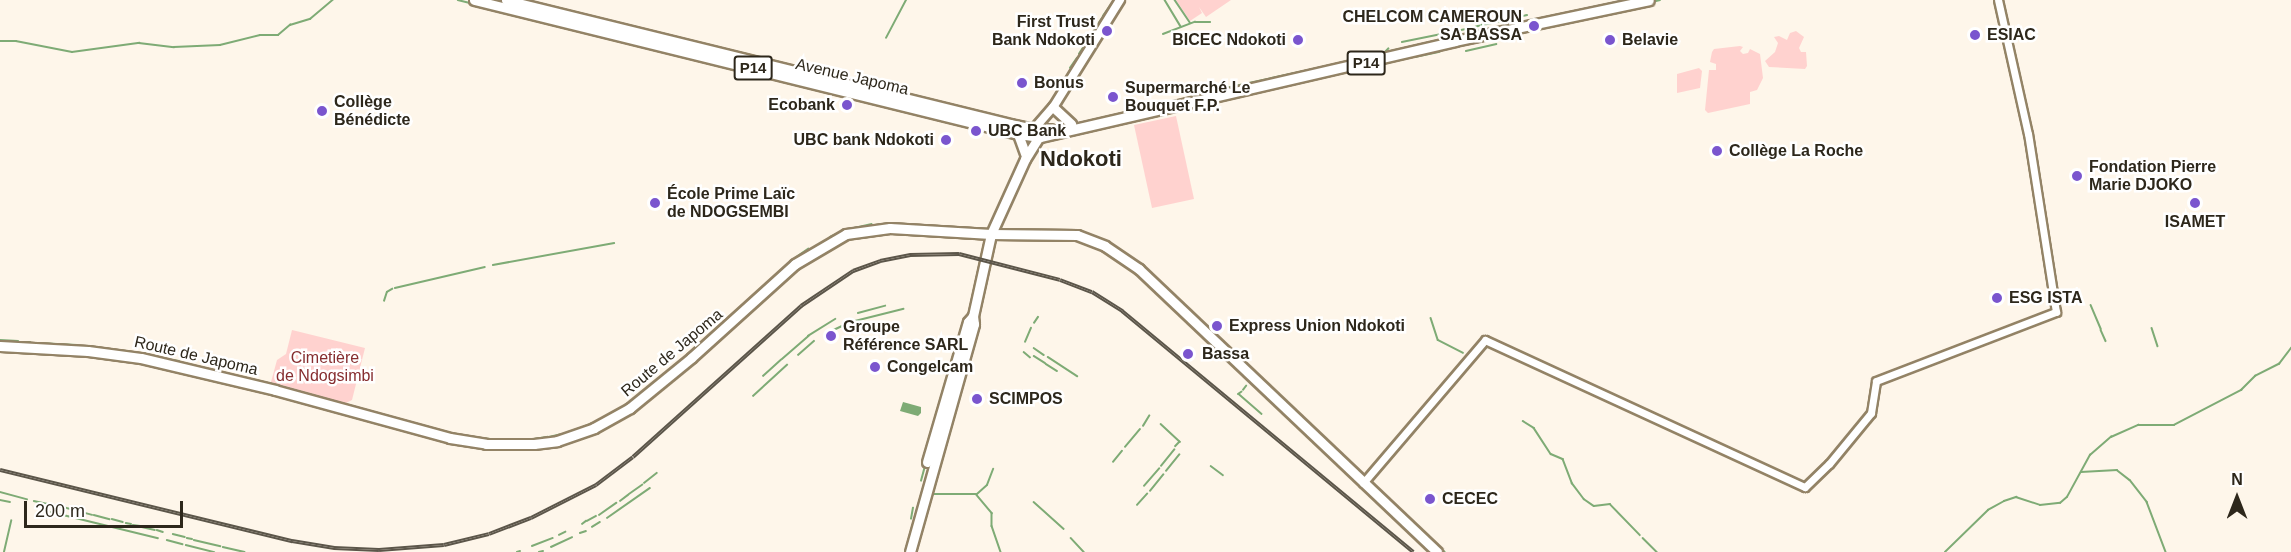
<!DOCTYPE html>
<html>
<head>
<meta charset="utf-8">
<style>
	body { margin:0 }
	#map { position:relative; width:2291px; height:552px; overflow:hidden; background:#fef6ea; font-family:Arial,sans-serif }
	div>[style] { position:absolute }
	.green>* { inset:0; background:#ffd2cf }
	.water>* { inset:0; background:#7eab75 }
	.stream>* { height:1.5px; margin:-0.75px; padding:0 0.75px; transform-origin:0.75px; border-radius:0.75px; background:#7eab75 }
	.roads { filter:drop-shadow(2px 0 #938366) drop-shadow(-2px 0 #938366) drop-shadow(0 2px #938366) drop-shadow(0 -2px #938366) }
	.tertiary>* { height:7px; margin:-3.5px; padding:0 3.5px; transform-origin:3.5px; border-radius:3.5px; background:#fff }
	.secondary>* { height:8px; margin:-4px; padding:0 4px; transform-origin:4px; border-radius:4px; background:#fff }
	.primary>* { height:9px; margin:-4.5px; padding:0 4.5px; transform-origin:4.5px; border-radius:4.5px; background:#fff }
	.rail>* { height:4px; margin-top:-2px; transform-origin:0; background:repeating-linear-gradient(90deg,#fff 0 4.5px,#5c564a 0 9px); box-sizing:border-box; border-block:2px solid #5c564a }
	.dots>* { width:16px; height:16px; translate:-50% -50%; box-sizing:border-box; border:3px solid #fff; border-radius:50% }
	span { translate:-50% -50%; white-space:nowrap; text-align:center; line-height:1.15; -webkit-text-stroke:5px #fff; paint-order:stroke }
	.shield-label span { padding:2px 4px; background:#fff; border:2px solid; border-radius:4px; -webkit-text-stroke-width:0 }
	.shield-label { font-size:15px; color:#2d271b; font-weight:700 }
	.poi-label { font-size:16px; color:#2d271b; font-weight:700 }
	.right { translate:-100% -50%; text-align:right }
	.left { translate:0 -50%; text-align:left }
	.street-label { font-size:16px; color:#2d271b }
	.park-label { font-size:16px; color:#862d2f }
	.district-label { font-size:22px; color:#2d271b; font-weight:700 }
	.north { position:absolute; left:2207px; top:468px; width:60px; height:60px; -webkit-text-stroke:4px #fff; paint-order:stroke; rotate:0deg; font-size:16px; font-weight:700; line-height:24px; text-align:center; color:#2d271b }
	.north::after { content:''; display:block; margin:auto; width:21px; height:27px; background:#2d271b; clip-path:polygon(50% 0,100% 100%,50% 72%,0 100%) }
	.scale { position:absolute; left:24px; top:501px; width:159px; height:27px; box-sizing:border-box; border:3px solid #2d271b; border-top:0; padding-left:8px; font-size:18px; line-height:21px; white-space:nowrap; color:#2d271b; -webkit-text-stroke:4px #fff; paint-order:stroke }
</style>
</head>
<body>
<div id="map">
	<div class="green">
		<div style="clip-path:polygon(1176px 0,1231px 0,1206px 17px,1199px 7px,1202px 13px,1190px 21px)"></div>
		<div style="clip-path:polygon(1796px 31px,1804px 37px,1799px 48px,1801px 52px,1806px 52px,1807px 66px,1805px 69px,1769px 67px,1765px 61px,1775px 52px,1778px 43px,1774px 37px,1779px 36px,1787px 40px,1790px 33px)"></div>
		<div style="clip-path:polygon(1740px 46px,1743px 47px,1740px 51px,1743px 54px,1748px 53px,1750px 49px,1760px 54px,1763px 78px,1757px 90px,1750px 92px,1750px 104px,1708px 113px,1705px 110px,1709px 70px,1716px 70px,1716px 64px,1710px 62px,1712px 52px,1714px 49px)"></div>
		<div style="clip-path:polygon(1699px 68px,1702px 71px,1700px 88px,1677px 93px,1677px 74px)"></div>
		<div style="clip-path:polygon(1176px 116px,1194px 199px,1152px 208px,1134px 125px)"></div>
		<div style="clip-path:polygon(292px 330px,365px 348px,352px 400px,346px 403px,338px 401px,271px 382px,277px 360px,286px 354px)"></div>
	</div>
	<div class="water">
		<div style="clip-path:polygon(903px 402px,921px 407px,921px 413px,918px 416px,900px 411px)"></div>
	</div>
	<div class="stream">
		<div style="left:458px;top:0;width:12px;rotate:14deg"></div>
		<div style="left:1165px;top:0;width:31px;rotate:59deg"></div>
		<div style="left:1175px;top:0;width:27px;rotate:56deg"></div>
		<div style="left:1652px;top:2px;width:8px;rotate:-14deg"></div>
		<div style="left:1121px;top:7px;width:8px;rotate:-60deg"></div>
		<div style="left:1103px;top:16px;width:19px;rotate:-55deg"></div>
		<div style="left:1483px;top:25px;width:45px;rotate:-12.8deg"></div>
		<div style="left:1469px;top:29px;width:13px;rotate:-18deg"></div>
		<div style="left:1526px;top:32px;width:64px;rotate:-12.7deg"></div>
		<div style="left:1163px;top:34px;width:34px;rotate:-21deg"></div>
		<div style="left:1195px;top:22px;width:15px"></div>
		<div style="left:886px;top:38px;width:43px;rotate:-62.2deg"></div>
		<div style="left:0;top:41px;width:16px"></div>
		<div style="left:16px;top:41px;width:57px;rotate:11.1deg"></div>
		<div style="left:72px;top:52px;width:68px;rotate:-7.7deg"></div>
		<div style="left:139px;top:43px;width:35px;rotate:7deg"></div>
		<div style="left:174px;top:47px;width:46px;rotate:-2.5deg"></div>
		<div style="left:220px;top:45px;width:41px;rotate:-14deg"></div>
		<div style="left:260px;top:35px;width:18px"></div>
		<div style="left:278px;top:35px;width:16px;rotate:-40deg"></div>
		<div style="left:290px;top:25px;width:21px;rotate:-17deg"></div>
		<div style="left:310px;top:19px;width:30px;rotate:-40deg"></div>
		<div style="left:1402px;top:42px;width:65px;rotate:-11.5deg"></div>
		<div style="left:1466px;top:51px;width:31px;rotate:-13deg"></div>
		<div style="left:1384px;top:53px;width:6px;rotate:-45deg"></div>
		<div style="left:1079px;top:54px;width:43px;rotate:-57.4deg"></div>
		<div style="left:1415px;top:57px;width:25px;rotate:-12deg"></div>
		<div style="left:1070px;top:68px;width:12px;rotate:-55deg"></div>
		<div style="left:1207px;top:92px;width:137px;rotate:-12.2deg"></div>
		<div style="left:850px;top:229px;width:22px;rotate:-13deg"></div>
		<div style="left:830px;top:237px;width:14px;rotate:-25deg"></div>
		<div style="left:795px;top:258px;width:16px;rotate:-35deg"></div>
		<div style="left:493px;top:265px;width:123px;rotate:-10.3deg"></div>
		<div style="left:395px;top:288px;width:92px;rotate:-13.1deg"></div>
		<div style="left:1167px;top:289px;width:83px;rotate:43.5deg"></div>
		<div style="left:384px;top:301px;width:9px;rotate:-72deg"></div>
		<div style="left:387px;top:292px;width:6px;rotate:-31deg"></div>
		<div style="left:2091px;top:305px;width:26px;rotate:67deg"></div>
		<div style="left:858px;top:313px;width:28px;rotate:-15deg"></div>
		<div style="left:1431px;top:318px;width:23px;rotate:72deg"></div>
		<div style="left:1438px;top:340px;width:28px;rotate:27deg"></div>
		<div style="left:724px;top:322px;width:89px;rotate:-41.8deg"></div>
		<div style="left:1034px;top:323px;width:7px;rotate:-56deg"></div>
		<div style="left:2152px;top:328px;width:19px;rotate:72deg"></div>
		<div style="left:2101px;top:330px;width:12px;rotate:66deg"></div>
		<div style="left:825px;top:334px;width:29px;rotate:-25deg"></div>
		<div style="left:851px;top:322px;width:54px;rotate:-14deg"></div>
		<div style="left:0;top:340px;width:18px;rotate:3deg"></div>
		<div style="left:23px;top:342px;width:7px"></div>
		<div style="left:1025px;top:342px;width:15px;rotate:-67deg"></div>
		<div style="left:38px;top:343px;width:39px;rotate:3deg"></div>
		<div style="left:697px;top:346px;width:11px;rotate:-41deg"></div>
		<div style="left:100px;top:348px;width:29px;rotate:8deg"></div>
		<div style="left:1034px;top:348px;width:12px;rotate:35deg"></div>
		<div style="left:1024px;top:352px;width:8px;rotate:40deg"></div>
		<div style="left:798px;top:355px;width:21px;rotate:-41deg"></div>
		<div style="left:1034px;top:356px;width:13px;rotate:32deg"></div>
		<div style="left:1048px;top:357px;width:35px;rotate:33deg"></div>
		<div style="left:160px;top:358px;width:19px;rotate:9deg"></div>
		<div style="left:782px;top:359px;width:35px;rotate:-41deg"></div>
		<div style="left:808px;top:336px;width:32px;rotate:-32deg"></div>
		<div style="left:1046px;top:364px;width:13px;rotate:32deg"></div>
		<div style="left:1249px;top:366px;width:17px;rotate:45deg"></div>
		<div style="left:763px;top:376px;width:24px;rotate:-42deg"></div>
		<div style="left:202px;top:377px;width:23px;rotate:15deg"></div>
		<div style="left:244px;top:387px;width:85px;rotate:15deg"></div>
		<div style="left:1243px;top:390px;width:5px;rotate:-53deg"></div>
		<div style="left:1242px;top:392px;width:4px;rotate:146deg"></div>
		<div style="left:1239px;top:394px;width:30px;rotate:41deg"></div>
		<div style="left:1276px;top:392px;width:10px;rotate:45deg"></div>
		<div style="left:753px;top:396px;width:46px;rotate:-42.4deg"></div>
		<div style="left:1290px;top:405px;width:6px;rotate:45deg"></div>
		<div style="left:1523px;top:421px;width:13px;rotate:32deg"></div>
		<div style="left:1534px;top:428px;width:31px;rotate:57deg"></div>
		<div style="left:1551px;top:454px;width:13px;rotate:23deg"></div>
		<div style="left:1563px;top:459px;width:26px;rotate:69deg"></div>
		<div style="left:1572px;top:483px;width:20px;rotate:53deg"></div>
		<div style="left:1584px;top:499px;width:12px;rotate:35deg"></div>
		<div style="left:1594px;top:506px;width:16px;rotate:-7deg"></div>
		<div style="left:1610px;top:504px;width:43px;rotate:45.9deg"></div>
		<div style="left:1161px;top:424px;width:26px;rotate:43deg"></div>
		<div style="left:1180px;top:442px;width:6px;rotate:135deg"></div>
		<div style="left:1143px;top:426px;width:12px;rotate:-59deg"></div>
		<div style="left:583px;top:427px;width:11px;rotate:-22deg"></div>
		<div style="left:430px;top:428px;width:11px;rotate:15deg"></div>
		<div style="left:443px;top:431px;width:11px;rotate:15deg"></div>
		<div style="left:569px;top:432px;width:4px;rotate:-14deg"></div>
		<div style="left:549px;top:437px;width:13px;rotate:-13deg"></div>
		<div style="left:480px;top:438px;width:10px;rotate:6deg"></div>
		<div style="left:528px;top:440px;width:20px;rotate:-9deg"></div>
		<div style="left:1125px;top:447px;width:23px;rotate:-50deg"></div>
		<div style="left:1113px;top:462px;width:14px;rotate:-51deg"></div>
		<div style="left:1161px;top:466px;width:21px;rotate:-51deg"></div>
		<div style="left:1211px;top:466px;width:15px;rotate:37deg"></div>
		<div style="left:1166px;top:471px;width:21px;rotate:-51deg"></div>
		<div style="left:2081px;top:472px;width:36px;rotate:-3deg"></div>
		<div style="left:2117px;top:470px;width:16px;rotate:38deg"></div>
		<div style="left:2130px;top:480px;width:28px;rotate:52deg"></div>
		<div style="left:2147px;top:502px;width:53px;rotate:69.2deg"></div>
		<div style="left:1350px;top:475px;width:15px;rotate:42deg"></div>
		<div style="left:921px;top:481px;width:16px;rotate:-75deg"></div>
		<div style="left:644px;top:483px;width:16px;rotate:-38deg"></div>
		<div style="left:1144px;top:486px;width:23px;rotate:-49deg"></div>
		<div style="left:1150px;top:491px;width:21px;rotate:-51deg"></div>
		<div style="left:0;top:492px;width:28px;rotate:15deg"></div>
		<div style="left:629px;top:494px;width:16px;rotate:-35deg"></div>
		<div style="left:931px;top:494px;width:45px"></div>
		<div style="left:976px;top:494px;width:25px;rotate:50deg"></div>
		<div style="left:992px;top:513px;width:13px;rotate:90deg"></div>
		<div style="left:992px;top:526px;width:28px;rotate:71deg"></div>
		<div style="left:977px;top:494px;width:13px;rotate:-42deg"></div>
		<div style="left:987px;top:485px;width:17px;rotate:-69deg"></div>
		<div style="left:0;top:500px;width:10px;rotate:11deg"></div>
		<div style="left:34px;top:501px;width:29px;rotate:12deg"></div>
		<div style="left:620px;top:501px;width:10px;rotate:-37deg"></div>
		<div style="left:1034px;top:502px;width:40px;rotate:42deg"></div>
		<div style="left:1137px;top:505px;width:15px;rotate:-48deg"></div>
		<div style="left:63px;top:507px;width:30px;rotate:15deg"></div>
		<div style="left:51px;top:512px;width:110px;rotate:13.7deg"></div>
		<div style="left:94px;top:515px;width:16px;rotate:15deg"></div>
		<div style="left:599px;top:515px;width:21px;rotate:-35deg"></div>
		<div style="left:1406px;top:515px;width:29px;rotate:44deg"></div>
		<div style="left:607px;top:518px;width:52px;rotate:-34.9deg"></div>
		<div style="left:112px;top:519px;width:11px;rotate:15deg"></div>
		<div style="left:911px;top:519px;width:11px;rotate:-80deg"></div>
		<div style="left:587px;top:521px;width:10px;rotate:-29deg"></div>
		<div style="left:126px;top:523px;width:5px;rotate:11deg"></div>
		<div style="left:582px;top:524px;width:5px;rotate:-37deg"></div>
		<div style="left:133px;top:525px;width:7px;rotate:8deg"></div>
		<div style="left:142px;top:527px;width:13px;rotate:13deg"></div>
		<div style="left:592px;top:527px;width:9px;rotate:-32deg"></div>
		<div style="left:157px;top:530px;width:6px;rotate:18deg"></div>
		<div style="left:580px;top:533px;width:6px;rotate:-18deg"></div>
		<div style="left:173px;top:534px;width:12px;rotate:14deg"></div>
		<div style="left:559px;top:535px;width:7px;rotate:-27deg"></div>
		<div style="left:187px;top:538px;width:5px;rotate:11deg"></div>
		<div style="left:1071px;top:538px;width:19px;rotate:47deg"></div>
		<div style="left:1643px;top:538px;width:20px;rotate:45deg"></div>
		<div style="left:1431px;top:539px;width:19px;rotate:43deg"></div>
		<div style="left:167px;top:540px;width:16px;rotate:15deg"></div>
		<div style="left:194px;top:540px;width:27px;rotate:13deg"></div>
		<div style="left:186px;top:545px;width:29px;rotate:14deg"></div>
		<div style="left:532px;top:546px;width:22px;rotate:-21deg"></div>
		<div style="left:223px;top:547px;width:22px;rotate:13deg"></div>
		<div style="left:551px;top:547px;width:23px;rotate:-25deg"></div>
		<div style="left:4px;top:552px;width:32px;rotate:-77deg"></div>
		<div style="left:517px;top:552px;width:3px;rotate:-18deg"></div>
		<div style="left:539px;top:552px;width:4px;rotate:-14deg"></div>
		<div style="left:1945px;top:552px;width:60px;rotate:-44.3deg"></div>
		<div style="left:1988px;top:510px;width:18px;rotate:-29deg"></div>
		<div style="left:2004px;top:501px;width:13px;rotate:-18deg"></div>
		<div style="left:2016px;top:497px;width:25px;rotate:18deg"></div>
		<div style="left:2040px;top:505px;width:20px;rotate:-6deg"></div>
		<div style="left:2060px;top:503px;width:9px;rotate:-41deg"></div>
		<div style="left:2067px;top:497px;width:48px;rotate:-61.3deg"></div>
		<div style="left:2090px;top:455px;width:28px;rotate:-41deg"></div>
		<div style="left:2111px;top:437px;width:30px;rotate:-24deg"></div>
		<div style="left:2138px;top:425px;width:36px"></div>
		<div style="left:2174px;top:425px;width:76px;rotate:-27.6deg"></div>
		<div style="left:2241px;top:390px;width:20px;rotate:-45deg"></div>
		<div style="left:2255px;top:376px;width:27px;rotate:-27deg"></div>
		<div style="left:2279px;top:364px;width:20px;rotate:-53deg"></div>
	</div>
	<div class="roads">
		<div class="tertiary">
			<div style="left:1363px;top:483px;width:188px;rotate:-49.5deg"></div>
			<div style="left:1485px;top:340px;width:352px;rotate:24.7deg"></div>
			<div style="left:1805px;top:487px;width:33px;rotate:-44deg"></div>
			<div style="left:1829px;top:464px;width:66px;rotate:-50.5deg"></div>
			<div style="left:1871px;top:413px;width:32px;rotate:-81deg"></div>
			<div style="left:1876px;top:381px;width:193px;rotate:-21deg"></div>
			<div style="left:2056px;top:312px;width:180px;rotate:-98.9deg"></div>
			<div style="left:2028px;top:134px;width:137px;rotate:-102.6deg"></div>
		</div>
		<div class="secondary">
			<div style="left:1034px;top:129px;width:30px;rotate:-49deg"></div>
			<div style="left:1054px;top:106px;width:125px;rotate:-58.1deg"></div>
		</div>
		<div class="primary">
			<div style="left:474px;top:0;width:560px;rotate:13.84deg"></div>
			<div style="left:1018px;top:134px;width:22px;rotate:8deg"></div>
			<div style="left:1040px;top:137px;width:426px;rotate:-13deg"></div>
			<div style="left:1455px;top:41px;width:198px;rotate:-11.9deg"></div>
			<div style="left:506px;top:0;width:519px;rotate:13.82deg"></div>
			<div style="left:1010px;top:124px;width:25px;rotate:12deg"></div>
			<div style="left:1034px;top:129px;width:16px"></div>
			<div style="left:1053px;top:107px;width:25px;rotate:43deg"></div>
			<div style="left:1018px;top:134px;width:23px;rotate:70deg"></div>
			<div style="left:0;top:346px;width:88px;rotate:3.3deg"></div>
			<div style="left:88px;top:351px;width:53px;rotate:7.5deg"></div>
			<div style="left:141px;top:358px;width:138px;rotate:13.4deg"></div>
			<div style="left:275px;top:390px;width:181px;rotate:15.3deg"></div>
			<div style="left:450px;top:438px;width:36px;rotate:9deg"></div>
			<div style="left:486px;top:444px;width:48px"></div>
			<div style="left:534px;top:444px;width:23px;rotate:-7deg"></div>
			<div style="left:557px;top:441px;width:39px;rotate:-19deg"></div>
			<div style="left:594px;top:428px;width:41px;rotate:-29.1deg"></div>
			<div style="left:630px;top:408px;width:79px;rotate:-39.3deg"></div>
			<div style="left:691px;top:358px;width:140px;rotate:-42.1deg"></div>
			<div style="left:795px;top:264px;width:59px;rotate:-30.5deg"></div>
			<div style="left:846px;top:234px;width:44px;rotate:-7.8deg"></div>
			<div style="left:890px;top:228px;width:101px;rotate:3.4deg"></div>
			<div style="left:991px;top:234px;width:86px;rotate:0.7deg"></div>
			<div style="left:1077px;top:235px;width:30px;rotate:21deg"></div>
			<div style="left:1105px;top:246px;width:41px;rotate:34.1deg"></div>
			<div style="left:1139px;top:269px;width:411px;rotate:43.5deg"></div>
			<div style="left:927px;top:462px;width:146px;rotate:-73.7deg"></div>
			<div style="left:968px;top:322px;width:8px;rotate:-50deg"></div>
			<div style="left:910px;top:552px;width:237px;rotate:-74.3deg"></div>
			<div style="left:974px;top:324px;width:8px;rotate:-97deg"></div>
			<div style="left:973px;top:316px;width:84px;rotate:-77.6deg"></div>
			<div style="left:991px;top:234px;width:82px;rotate:-65.6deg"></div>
			<div style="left:1025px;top:159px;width:31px;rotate:-58deg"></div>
		</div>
	</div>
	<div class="rail">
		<div style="left:0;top:470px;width:301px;rotate:13.7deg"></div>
		<div style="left:292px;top:541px;width:43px;rotate:9.5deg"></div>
		<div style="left:334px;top:548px;width:45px;rotate:2.5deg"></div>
		<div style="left:379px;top:550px;width:65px;rotate:-4.4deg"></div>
		<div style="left:444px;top:545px;width:46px;rotate:-13.7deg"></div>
		<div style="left:489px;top:534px;width:45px;rotate:-20.9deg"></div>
		<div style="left:531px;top:518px;width:73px;rotate:-26.9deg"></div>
		<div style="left:596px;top:485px;width:46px;rotate:-37.1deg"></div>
		<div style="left:633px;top:457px;width:226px;rotate:-41.9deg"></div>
		<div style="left:801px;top:306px;width:63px;rotate:-33.9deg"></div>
		<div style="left:853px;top:271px;width:29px;rotate:-20deg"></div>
		<div style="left:880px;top:261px;width:31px;rotate:-11deg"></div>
		<div style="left:910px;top:255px;width:49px;rotate:-1.2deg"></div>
		<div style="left:959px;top:254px;width:104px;rotate:14.4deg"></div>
		<div style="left:1060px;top:280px;width:34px;rotate:21deg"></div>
		<div style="left:1092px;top:292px;width:36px;rotate:32deg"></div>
		<div style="left:1122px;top:311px;width:378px;rotate:39.6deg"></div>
	</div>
	<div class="dots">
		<div style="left:1534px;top:26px;background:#7a55ce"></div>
		<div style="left:1107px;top:31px;background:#7a55ce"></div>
		<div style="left:1975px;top:35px;background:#7a55ce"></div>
		<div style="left:1298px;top:40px;background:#7a55ce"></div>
		<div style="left:1610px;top:40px;background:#7a55ce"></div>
		<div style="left:1022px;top:83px;background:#7a55ce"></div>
		<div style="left:1113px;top:97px;background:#7a55ce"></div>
		<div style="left:847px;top:105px;background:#7a55ce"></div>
		<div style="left:322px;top:111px;background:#7a55ce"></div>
		<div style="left:976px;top:131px;background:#7a55ce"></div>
		<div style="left:946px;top:140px;background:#7a55ce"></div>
		<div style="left:1717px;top:151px;background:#7a55ce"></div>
		<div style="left:2077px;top:176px;background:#7a55ce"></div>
		<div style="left:655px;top:203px;background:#7a55ce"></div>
		<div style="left:2195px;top:203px;background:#7a55ce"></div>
		<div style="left:1997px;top:298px;background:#7a55ce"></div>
		<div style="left:1217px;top:326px;background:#7a55ce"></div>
		<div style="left:831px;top:336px;background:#7a55ce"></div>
		<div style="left:1188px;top:354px;background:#7a55ce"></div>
		<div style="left:875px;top:367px;background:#7a55ce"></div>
		<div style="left:977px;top:399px;background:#7a55ce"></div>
		<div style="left:1430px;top:499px;background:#7a55ce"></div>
	</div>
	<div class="shield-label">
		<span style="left:1366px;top:63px">P14</span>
		<span style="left:753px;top:68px">P14</span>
	</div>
	<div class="poi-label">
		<span class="right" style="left:1522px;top:26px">CHELCOM CAMEROUN<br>SA BASSA</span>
		<span class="right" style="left:1095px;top:31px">First Trust<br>Bank Ndokoti</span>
		<span class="left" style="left:1987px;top:35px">ESIAC</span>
		<span class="right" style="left:1286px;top:40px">BICEC Ndokoti</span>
		<span class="left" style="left:1622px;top:40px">Belavie</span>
		<span class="left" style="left:1034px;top:83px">Bonus</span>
		<span class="left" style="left:1125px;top:97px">Supermarché Le<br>Bouquet F.P.</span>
		<span class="left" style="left:334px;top:111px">Collège<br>Bénédicte</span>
		<span class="right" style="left:835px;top:105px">Ecobank</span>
		<span class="left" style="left:988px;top:131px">UBC Bank</span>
		<span class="right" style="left:934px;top:140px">UBC bank Ndokoti</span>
		<span class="left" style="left:1729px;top:151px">Collège La Roche</span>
		<span class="left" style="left:2089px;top:176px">Fondation Pierre<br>Marie DJOKO</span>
		<span class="left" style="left:667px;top:203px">École Prime Laïc<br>de NDOGSEMBI</span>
		<span style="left:2195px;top:222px">ISAMET</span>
		<span class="left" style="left:2009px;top:298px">ESG ISTA</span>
		<span class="left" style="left:1229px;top:326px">Express Union Ndokoti</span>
		<span class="left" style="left:843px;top:336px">Groupe<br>Référence SARL</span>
		<span class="left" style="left:1202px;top:354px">Bassa</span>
		<span class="left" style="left:887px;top:367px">Congelcam</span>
		<span class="left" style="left:989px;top:399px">SCIMPOS</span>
		<span class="left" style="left:1442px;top:499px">CECEC</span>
	</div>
	<div class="street-label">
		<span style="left:852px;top:77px;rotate:13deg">Avenue Japoma</span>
		<span style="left:672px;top:353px;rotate:-40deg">Route de Japoma</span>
		<span style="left:196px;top:356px;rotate:13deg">Route de Japoma</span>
	</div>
	<div class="park-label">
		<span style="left:325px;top:367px">Cimetière<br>de Ndogsimbi</span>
	</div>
	<div class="district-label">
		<span style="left:1081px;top:159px">Ndokoti</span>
	</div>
	<div class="north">N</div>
	<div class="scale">200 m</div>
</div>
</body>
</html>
